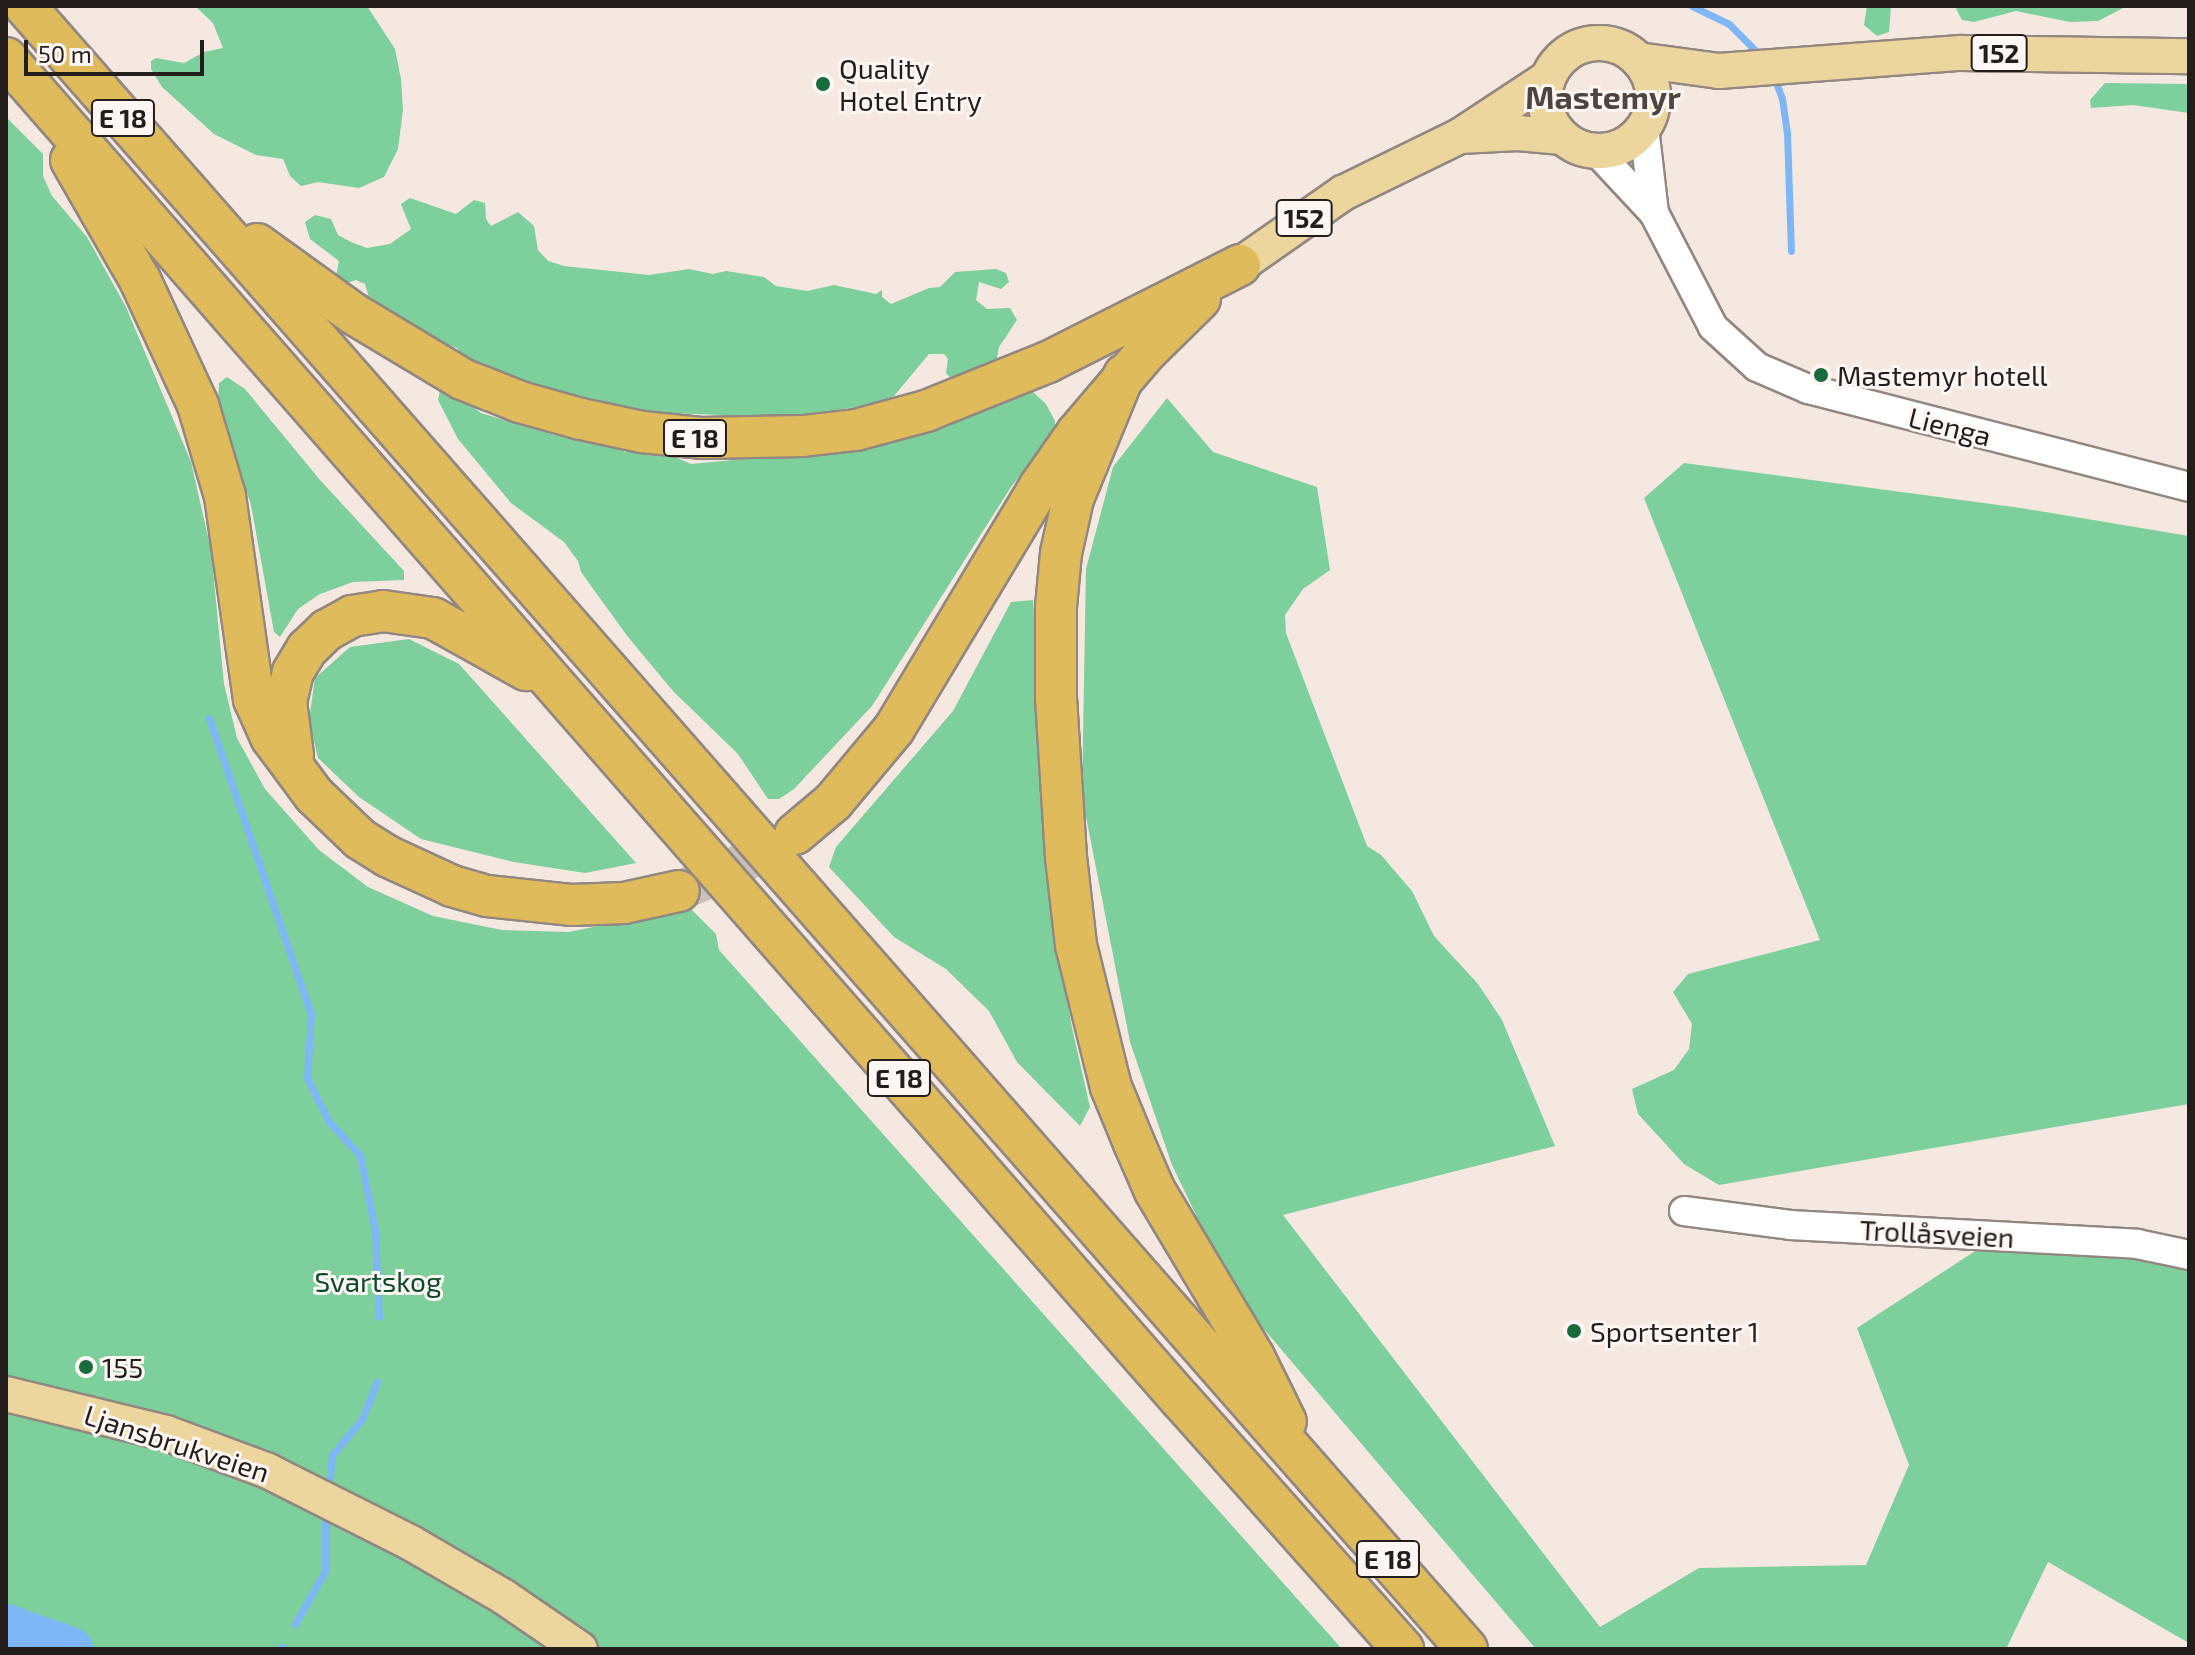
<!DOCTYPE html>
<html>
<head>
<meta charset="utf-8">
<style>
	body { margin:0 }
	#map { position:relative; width:2195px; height:1655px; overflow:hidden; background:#f4e8e1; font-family:"Exo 2",sans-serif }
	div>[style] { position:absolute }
	.forest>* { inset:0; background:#7dcf9b }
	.stream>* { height:7px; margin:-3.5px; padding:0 3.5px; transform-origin:3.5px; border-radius:3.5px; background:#7eb6f6 }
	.river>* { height:44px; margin:-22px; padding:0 22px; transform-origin:22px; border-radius:22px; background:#7eb6f6 }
	.highway-tunnel>* { height:40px; margin-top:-20px; transform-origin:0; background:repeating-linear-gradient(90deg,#cac0ba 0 40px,transparent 0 60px) }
	.roads { filter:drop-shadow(2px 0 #928781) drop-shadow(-2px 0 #928781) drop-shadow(0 2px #928781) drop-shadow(0 -2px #928781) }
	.minor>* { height:28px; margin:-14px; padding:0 14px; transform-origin:14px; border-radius:14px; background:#fff }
	.major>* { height:34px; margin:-17px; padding:0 17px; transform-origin:17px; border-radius:17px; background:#ecd69d }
	.major>.ring { margin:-17px; padding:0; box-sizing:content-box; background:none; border:34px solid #ecd69d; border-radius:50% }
	.highway>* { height:40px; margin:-20px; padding:0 20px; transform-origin:20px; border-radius:20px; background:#e0bb5c }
	.dots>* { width:22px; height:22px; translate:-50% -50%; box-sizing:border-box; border:4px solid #fef6f2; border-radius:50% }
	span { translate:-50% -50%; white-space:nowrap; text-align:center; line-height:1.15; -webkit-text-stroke:6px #fef6f2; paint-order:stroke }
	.shield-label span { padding:2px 6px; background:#fef6f2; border:2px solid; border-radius:6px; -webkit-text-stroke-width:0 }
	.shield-label { font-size:26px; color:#231e1c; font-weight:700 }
	.poi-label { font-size:28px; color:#231e1c }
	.left { translate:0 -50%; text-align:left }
	.street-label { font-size:28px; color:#231e1c }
	.park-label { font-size:28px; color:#0a4b2a }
	.quarter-label { font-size:32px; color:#4f4540; font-weight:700 }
	.frame { position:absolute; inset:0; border:8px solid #231e1c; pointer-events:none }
	.scale { position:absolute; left:24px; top:40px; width:180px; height:36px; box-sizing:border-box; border:4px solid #231e1c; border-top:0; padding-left:10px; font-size:24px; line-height:28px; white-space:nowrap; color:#231e1c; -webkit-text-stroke:6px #fef6f2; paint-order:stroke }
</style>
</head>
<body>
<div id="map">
	<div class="forest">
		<div style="clip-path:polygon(195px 6px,367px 6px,395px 49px,401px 79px,403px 110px,398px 149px,384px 177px,359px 188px,318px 182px,301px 186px,290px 176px,283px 159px,256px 155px,214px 134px,162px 87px,151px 69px,151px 61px,156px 58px,184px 63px,204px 52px,223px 48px,213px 23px)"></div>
		<div style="clip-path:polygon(1867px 6px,1891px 6px,1889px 32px,1877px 36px,1864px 25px)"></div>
		<div style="clip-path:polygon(1959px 6px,2127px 6px,2098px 21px,2070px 22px,2016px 11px,1974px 22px,1962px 20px,1956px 9px)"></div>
		<div style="clip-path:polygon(2105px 83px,2189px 84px,2189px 113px,2133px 105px,2091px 108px,2090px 100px)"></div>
		<div style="clip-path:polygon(6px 117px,43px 154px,43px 176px,52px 196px,87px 237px,126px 307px,191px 462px,211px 550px,224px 684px,237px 738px,265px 789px,319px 850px,368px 887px,433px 916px,502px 930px,569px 932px,689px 907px,716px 934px,719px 950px,1342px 1649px,6px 1649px)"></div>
		<div style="clip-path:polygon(410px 198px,456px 214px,474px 200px,485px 203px,486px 219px,491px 226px,518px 212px,534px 226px,538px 250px,548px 261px,564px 266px,649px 275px,689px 269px,713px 274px,726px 271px,764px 277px,776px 286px,807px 291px,834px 285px,876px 294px,882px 290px,882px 297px,891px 304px,929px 288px,940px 287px,955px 272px,996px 269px,1006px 273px,1009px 282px,1001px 289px,979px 282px,976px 300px,987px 309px,1010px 308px,1017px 320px,999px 347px,995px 369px,954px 382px,946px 373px,948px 359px,944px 354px,929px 354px,894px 396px,875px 404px,806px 415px,748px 416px,668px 413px,589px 403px,466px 362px,457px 348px,425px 336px,371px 304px,365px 284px,356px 280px,340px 285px,336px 276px,339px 261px,310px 239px,305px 222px,315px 215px,331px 219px,338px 235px,351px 242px,367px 248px,390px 244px,411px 229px,401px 204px)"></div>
		<div style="clip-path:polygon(227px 377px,245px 389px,320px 480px,404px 571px,404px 580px,353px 582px,320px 594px,298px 609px,280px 637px,274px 632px,251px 505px,218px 404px,219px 383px)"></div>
		<div style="clip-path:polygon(448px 389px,481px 413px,527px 427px,565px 438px,606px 442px,625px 452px,659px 450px,691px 464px,828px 451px,914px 434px,1032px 391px,1046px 404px,1055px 421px,1055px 431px,1011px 487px,872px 706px,794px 789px,779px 799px,768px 799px,738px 754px,673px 691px,628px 637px,581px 572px,578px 561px,564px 542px,511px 503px,458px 439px,438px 400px,440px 391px)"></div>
		<div style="clip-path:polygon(1167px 398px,1213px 452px,1317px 487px,1330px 570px,1303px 589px,1285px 615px,1286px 633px,1367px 846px,1381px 855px,1412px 891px,1434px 936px,1478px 984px,1502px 1020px,1555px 1146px,1283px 1215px,1600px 1627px,1699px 1568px,1866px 1565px,1909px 1465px,1857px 1328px,1983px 1246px,2189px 1251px,2189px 1643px,2048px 1562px,2006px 1649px,1536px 1649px,1234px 1294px,1172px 1165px,1130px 1042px,1082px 796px,1086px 569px,1113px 467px)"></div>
		<div style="clip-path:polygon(1684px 463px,2021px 508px,2189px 536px,2189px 1104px,1719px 1185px,1684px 1164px,1638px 1114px,1632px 1089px,1674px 1070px,1689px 1049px,1692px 1024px,1673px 992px,1688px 974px,1820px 940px,1644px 498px)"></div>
		<div style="clip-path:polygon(1033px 600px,1042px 710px,1047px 875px,1072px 1028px,1090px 1107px,1080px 1126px,1017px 1062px,989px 1011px,946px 969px,894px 937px,829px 867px,836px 847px,953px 711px,1011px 602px)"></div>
		<div style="clip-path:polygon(409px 639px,459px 664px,636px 863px,585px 873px,514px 862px,421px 839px,359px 797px,318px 758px,309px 720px,315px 678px,350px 647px)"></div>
	</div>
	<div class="stream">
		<div style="left:1692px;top:6px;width:41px;rotate:25.9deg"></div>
		<div style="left:1729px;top:24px;width:48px;rotate:45deg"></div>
		<div style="left:1773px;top:75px;width:25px;rotate:69deg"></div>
		<div style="left:1782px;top:98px;width:34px;rotate:82deg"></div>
		<div style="left:1787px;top:132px;width:119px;rotate:88.1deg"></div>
		<div style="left:209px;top:718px;width:314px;rotate:71deg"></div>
		<div style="left:311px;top:1015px;width:63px;rotate:93.6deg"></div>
		<div style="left:307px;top:1078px;width:49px;rotate:63.4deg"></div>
		<div style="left:329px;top:1122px;width:45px;rotate:46.8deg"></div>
		<div style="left:360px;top:1155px;width:76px;rotate:78.7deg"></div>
		<div style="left:375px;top:1230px;width:87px;rotate:87.4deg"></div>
		<div style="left:330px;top:1477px;width:22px;rotate:-85deg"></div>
		<div style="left:332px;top:1455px;width:47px;rotate:-50.2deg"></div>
		<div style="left:362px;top:1419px;width:40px;rotate:-68deg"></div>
		<div style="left:295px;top:1624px;width:61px;rotate:-60.5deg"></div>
		<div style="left:325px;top:1571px;width:49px;rotate:-90deg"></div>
		<div style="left:280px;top:1649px;width:3px;rotate:-45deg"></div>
	</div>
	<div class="river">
		<div style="left:6px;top:1626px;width:69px;rotate:19.5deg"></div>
	</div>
	<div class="highway-tunnel">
		<div style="left:679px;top:891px;width:61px;rotate:-23.2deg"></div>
		<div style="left:735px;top:867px;width:66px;rotate:-28.9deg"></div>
	</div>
	<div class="roads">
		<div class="minor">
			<div style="left:1644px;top:127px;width:87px;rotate:83.4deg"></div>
			<div style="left:1596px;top:151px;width:85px;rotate:46.9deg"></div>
			<div style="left:1654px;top:213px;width:128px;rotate:62.6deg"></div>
			<div style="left:1713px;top:327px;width:59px;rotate:42.3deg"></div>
			<div style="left:1757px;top:367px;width:56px;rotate:23.3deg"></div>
			<div style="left:1808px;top:389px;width:393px;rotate:14.4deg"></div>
			<div style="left:1684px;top:1211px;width:107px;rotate:7.5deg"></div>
			<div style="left:1790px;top:1225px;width:348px;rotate:3.1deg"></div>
			<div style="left:2137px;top:1244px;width:53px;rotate:11.9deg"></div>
		</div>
		<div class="major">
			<div class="ring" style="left:1545px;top:43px;width:74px;height:74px"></div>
			<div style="left:1638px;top:60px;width:82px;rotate:7.7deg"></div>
			<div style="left:1719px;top:71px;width:242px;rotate:-4.3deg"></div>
			<div style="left:1960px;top:53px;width:229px;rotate:0.8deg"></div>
			<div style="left:1460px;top:136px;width:58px;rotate:-3deg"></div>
			<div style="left:1518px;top:133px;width:44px;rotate:5.2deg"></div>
			<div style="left:1240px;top:265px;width:126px;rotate:-35deg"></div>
			<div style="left:1343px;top:193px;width:130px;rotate:-26deg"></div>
			<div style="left:1460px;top:136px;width:105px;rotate:-33.4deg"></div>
			<div style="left:6px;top:1394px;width:165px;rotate:13.7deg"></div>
			<div style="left:166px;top:1433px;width:109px;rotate:20.4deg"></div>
			<div style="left:268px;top:1471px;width:160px;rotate:26.7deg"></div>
			<div style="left:411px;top:1543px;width:108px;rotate:30.1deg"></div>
			<div style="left:504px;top:1597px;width:92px;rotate:34.4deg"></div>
		</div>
		<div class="highway">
			<div style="left:25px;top:6px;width:2186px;rotate:48.73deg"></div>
			<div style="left:6px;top:58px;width:1784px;rotate:48.8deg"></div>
			<div style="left:1181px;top:1400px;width:334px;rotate:48.3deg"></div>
			<div style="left:71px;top:160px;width:138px;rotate:60.1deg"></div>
			<div style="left:140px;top:280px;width:138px;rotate:65.1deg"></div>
			<div style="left:198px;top:405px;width:95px;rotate:73.5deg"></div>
			<div style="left:225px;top:496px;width:205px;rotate:81.9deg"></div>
			<div style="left:254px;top:699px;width:42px;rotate:65.9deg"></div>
			<div style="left:271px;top:737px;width:72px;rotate:53.4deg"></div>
			<div style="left:314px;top:795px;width:64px;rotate:43.7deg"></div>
			<div style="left:360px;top:839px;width:32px;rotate:32deg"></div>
			<div style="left:387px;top:856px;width:72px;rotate:24.8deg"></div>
			<div style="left:452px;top:886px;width:36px;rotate:16deg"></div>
			<div style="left:487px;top:896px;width:84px;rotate:6.1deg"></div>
			<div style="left:571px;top:905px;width:53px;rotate:-2.2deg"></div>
			<div style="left:624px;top:903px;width:56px;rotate:-12.3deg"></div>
			<div style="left:257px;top:244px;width:120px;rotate:35.8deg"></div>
			<div style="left:354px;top:314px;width:126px;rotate:31deg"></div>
			<div style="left:462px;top:379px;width:62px;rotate:21.6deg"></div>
			<div style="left:520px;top:402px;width:63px;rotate:15.6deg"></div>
			<div style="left:581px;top:419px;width:62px;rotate:12deg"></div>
			<div style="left:642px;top:432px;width:59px;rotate:5.8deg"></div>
			<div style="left:701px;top:438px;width:102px;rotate:-1.1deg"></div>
			<div style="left:803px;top:436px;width:53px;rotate:-6.5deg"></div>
			<div style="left:856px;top:430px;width:73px;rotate:-15.2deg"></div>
			<div style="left:926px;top:411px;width:131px;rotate:-21.9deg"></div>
			<div style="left:1048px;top:362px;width:215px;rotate:-26.8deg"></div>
			<div style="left:1124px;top:375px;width:134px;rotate:112.4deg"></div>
			<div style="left:1073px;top:499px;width:55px;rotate:102.5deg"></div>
			<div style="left:1061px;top:553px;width:54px;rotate:95.3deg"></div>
			<div style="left:1056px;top:607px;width:91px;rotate:90deg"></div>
			<div style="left:1056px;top:698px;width:159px;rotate:86.4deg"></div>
			<div style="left:1066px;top:857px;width:89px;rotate:83.5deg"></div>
			<div style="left:1076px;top:945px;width:146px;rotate:76.2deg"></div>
			<div style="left:1111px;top:1087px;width:61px;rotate:67.7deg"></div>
			<div style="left:1134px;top:1143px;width:52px;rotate:66.4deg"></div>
			<div style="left:1155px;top:1191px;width:193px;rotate:59.2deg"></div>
			<div style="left:1254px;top:1357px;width:72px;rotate:63.8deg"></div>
			<div style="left:293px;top:755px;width:53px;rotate:-97.5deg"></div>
			<div style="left:286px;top:702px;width:31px;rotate:-77deg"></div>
			<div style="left:293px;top:672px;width:27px;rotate:-59deg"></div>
			<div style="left:307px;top:649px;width:28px;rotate:-44deg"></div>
			<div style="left:327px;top:630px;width:29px;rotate:-29deg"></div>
			<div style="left:352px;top:616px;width:31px;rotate:-9deg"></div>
			<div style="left:383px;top:611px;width:50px;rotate:8deg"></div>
			<div style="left:433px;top:618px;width:107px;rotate:29.2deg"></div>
			<div style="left:795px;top:834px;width:50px;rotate:-40.1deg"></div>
			<div style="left:833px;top:802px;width:95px;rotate:-50.1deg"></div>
			<div style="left:894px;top:729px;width:283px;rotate:-59deg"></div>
			<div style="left:1040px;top:486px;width:65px;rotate:-55.1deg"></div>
			<div style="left:1077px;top:433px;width:105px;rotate:-49.6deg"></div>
			<div style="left:1145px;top:353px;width:77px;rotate:-44.5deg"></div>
		</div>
	</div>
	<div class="dots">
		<div style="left:823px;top:84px;background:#176b3d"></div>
		<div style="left:1821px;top:375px;background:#176b3d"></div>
		<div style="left:1574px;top:1331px;background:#176b3d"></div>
		<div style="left:86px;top:1367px;background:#176b3d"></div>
	</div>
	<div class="shield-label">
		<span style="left:1999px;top:53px">152</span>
		<span style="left:123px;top:118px">E 18</span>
		<span style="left:1304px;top:218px">152</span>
		<span style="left:695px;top:438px">E 18</span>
		<span style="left:899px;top:1078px">E 18</span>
		<span style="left:1388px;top:1559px">E 18</span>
	</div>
	<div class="poi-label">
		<span class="left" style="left:839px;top:84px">Quality<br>Hotel Entry</span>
		<span class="left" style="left:1837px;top:375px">Mastemyr hotell</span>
		<span class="left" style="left:1590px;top:1331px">Sportsenter 1</span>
		<span class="left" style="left:102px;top:1367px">155</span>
	</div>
	<div class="street-label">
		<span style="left:1950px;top:426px;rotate:14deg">Lienga</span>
		<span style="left:1937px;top:1233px;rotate:3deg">Trollåsveien</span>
		<span style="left:177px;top:1443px;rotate:18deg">Ljansbrukveien</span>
	</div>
	<div class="park-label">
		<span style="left:378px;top:1281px">Svartskog</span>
	</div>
	<div class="quarter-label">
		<span style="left:1603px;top:96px">Mastemyr</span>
	</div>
	<div class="frame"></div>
	<div class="scale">50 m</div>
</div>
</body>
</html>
